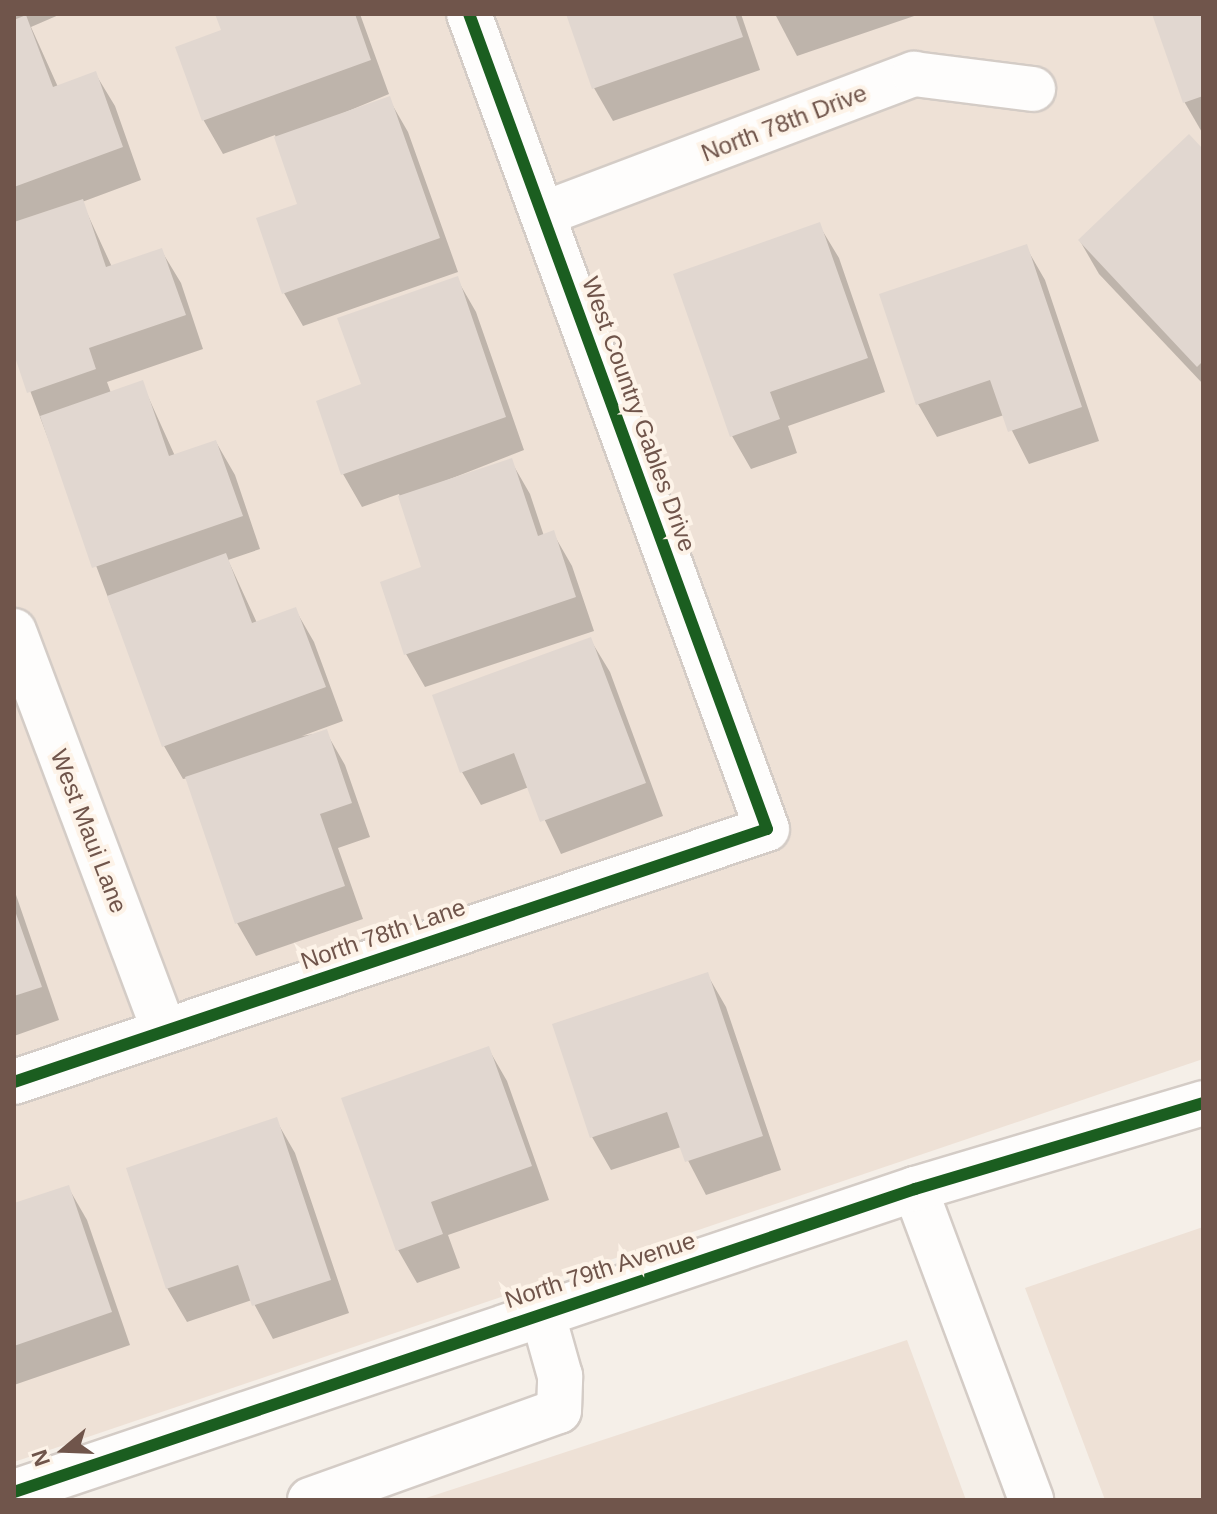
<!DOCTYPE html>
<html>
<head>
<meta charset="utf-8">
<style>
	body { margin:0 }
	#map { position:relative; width:1217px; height:1514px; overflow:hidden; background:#f5efe8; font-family:Arial,sans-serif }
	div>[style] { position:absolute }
	.residential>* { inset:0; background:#eee1d6 }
	.shadow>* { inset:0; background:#0003 }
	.building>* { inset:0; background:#e1d7d0 }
	.roads { filter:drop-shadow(2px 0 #d4ccc6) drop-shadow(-2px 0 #d4ccc6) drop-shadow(0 2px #d4ccc6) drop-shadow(0 -2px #d4ccc6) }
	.minor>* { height:44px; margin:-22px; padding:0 22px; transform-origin:22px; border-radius:22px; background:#fefdfc }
	.cycleway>* { height:12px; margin:-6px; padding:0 6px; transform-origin:6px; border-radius:6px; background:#1b5e20 }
	span { translate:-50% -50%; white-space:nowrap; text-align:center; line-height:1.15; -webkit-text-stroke:8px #fdf3e8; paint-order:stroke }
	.street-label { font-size:24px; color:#70554b }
	.frame { position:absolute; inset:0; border:16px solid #70554b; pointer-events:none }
	.north { position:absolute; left:24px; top:1410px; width:80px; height:80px; -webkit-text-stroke:6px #fdf3e8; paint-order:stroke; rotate:251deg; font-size:22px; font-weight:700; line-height:32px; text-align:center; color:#70554b }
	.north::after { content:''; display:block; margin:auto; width:28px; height:36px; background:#70554b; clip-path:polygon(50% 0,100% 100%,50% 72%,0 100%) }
</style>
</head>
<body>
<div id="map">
	<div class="residential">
		<div style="clip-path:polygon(14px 14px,1203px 14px,1203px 1059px,14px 1462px)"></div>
		<div style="clip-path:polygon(1203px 1227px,1203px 1500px,1105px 1500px,1025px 1288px)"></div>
		<div style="clip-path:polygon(907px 1340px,966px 1500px,420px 1500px)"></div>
	</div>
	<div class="shadow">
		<div style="clip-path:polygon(14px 14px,61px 14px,31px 27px,58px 87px,95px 73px,115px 106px,141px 180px,82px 202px,112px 267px,161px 250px,181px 283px,203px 349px,107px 382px,111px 393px,142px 383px,175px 456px,216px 442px,235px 475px,260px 549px,228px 560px,257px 623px,295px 609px,314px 642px,343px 721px,302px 736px,326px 732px,345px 765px,370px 837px,338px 848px,363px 919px,256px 956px,237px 923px,188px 778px,183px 779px,164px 746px,14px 348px)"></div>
		<div style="clip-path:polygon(217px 14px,360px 14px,389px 94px,310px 127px,389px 99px,408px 132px,458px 272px,303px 326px,284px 293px,300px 205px,275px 135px,223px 154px,204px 121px,178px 49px,223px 31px)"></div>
		<div style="clip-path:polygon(568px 14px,741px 14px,760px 70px,613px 121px,594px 88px)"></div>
		<div style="clip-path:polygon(775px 14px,920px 14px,797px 56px)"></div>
		<div style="clip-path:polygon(1154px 14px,1203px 14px,1203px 134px,1185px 103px)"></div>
		<div style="clip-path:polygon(1203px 152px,1203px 384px,1099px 274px,1080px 241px)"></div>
		<div style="clip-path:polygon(819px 225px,839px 258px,885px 392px,788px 426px,797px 453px,751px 469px,732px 436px)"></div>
		<div style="clip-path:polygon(1026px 247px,1045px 280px,1099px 441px,1029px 464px,1004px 415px,937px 437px,918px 404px)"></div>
		<div style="clip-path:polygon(457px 279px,476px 312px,524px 450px,417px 492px,511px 461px,530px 494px,544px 536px,553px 533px,572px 566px,594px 631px,425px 687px,406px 654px,424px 568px,399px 494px,362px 507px,343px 474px,363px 386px)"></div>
		<div style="clip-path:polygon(590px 639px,610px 672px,663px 816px,561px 854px,529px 787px,481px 805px,462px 772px)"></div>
		<div style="clip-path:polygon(14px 889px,59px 1020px,14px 1036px)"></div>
		<div style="clip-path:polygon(707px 974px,726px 1007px,781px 1170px,706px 1195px,681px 1147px,611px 1170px,592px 1137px)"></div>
		<div style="clip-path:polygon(488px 1048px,507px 1081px,549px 1200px,448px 1235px,460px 1268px,417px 1283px,398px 1250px)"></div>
		<div style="clip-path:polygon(276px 1120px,295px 1153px,349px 1313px,273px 1339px,252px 1300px,187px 1322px,167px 1288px)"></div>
		<div style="clip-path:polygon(68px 1187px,87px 1220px,130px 1345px,14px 1385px,14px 1205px)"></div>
	</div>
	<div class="building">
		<div style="clip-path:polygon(215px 14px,355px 14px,371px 60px,202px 121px,175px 47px,221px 30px)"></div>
		<div style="clip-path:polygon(566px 14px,735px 14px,743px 37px,592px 89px)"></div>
		<div style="clip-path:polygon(1152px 14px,1203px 14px,1203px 96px,1183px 103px)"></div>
		<div style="clip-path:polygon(26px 15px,53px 87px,96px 71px,123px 147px,14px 187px,14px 20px)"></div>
		<div style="clip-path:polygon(390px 96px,440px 238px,282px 294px,256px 218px,297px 204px,274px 137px)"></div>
		<div style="clip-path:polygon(1189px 134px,1203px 149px,1203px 361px,1197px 367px,1078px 240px)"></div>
		<div style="clip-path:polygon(83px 199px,106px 267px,162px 248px,186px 315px,89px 348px,96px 369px,27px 393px,14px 354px,14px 222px)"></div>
		<div style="clip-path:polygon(820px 222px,868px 358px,770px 392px,780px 419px,730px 437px,673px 274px)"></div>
		<div style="clip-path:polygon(1027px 244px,1082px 407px,1008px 432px,990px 380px,916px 405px,879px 294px)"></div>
		<div style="clip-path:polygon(458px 276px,506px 417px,341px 475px,316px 401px,361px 384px,337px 318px)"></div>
		<div style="clip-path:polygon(143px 380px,169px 456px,216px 440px,243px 516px,92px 568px,40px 416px)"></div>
		<div style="clip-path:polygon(512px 458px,538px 536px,554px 530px,576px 597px,404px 655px,380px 582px,421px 567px,398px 496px)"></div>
		<div style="clip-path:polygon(226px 553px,252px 623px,296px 607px,326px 687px,162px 747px,107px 596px)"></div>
		<div style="clip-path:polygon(591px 637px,646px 783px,540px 822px,514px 753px,460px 773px,432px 695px)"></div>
		<div style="clip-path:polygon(327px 729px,352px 803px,320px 814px,345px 886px,235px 924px,185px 777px)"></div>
		<div style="clip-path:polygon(14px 908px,42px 987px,14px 996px)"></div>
		<div style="clip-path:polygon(708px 972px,763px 1136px,685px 1162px,667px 1112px,590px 1138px,552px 1024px)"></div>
		<div style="clip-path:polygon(489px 1046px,532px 1166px,431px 1202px,443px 1234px,396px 1251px,341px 1098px)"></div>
		<div style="clip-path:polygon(277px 1117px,331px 1280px,252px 1306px,238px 1265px,166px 1289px,126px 1168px)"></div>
		<div style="clip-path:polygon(69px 1185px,112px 1312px,14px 1346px,14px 1203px)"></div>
	</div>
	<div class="roads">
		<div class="minor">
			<div style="left:543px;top:214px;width:397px;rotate:-20.7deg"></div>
			<div style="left:914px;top:74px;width:120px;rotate:7.2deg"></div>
			<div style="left:14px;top:631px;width:427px;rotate:69.4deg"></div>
			<div style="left:14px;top:1082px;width:794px;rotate:-18.57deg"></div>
			<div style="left:767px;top:829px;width:868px;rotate:-110.08deg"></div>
			<div style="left:915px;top:1189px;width:332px;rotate:69.5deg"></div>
			<div style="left:14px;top:1492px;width:951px;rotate:-18.59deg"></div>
			<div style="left:915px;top:1189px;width:301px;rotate:-16.6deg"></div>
			<div style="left:310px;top:1500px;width:264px;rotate:-19.7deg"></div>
			<div style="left:559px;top:1411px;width:35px;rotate:-88deg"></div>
			<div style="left:560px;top:1376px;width:66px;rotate:-105.7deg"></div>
		</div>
	</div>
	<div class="cycleway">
		<div style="left:14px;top:1082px;width:794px;rotate:-18.57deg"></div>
		<div style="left:767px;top:829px;width:868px;rotate:-110.08deg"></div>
		<div style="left:14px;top:1492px;width:951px;rotate:-18.59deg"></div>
		<div style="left:915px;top:1189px;width:301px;rotate:-16.6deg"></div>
	</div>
	<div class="street-label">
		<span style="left:784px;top:123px;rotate:-21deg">North 78th Drive</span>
		<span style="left:639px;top:414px;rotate:70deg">West Country Gables Drive</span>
		<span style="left:89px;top:831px;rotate:69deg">West Maui Lane</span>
		<span style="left:383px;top:934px;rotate:-19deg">North 78th Lane</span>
		<span style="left:600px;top:1270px;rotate:-18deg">North 79th Avenue</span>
	</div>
	<div class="frame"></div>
	<div class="north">N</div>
</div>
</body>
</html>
